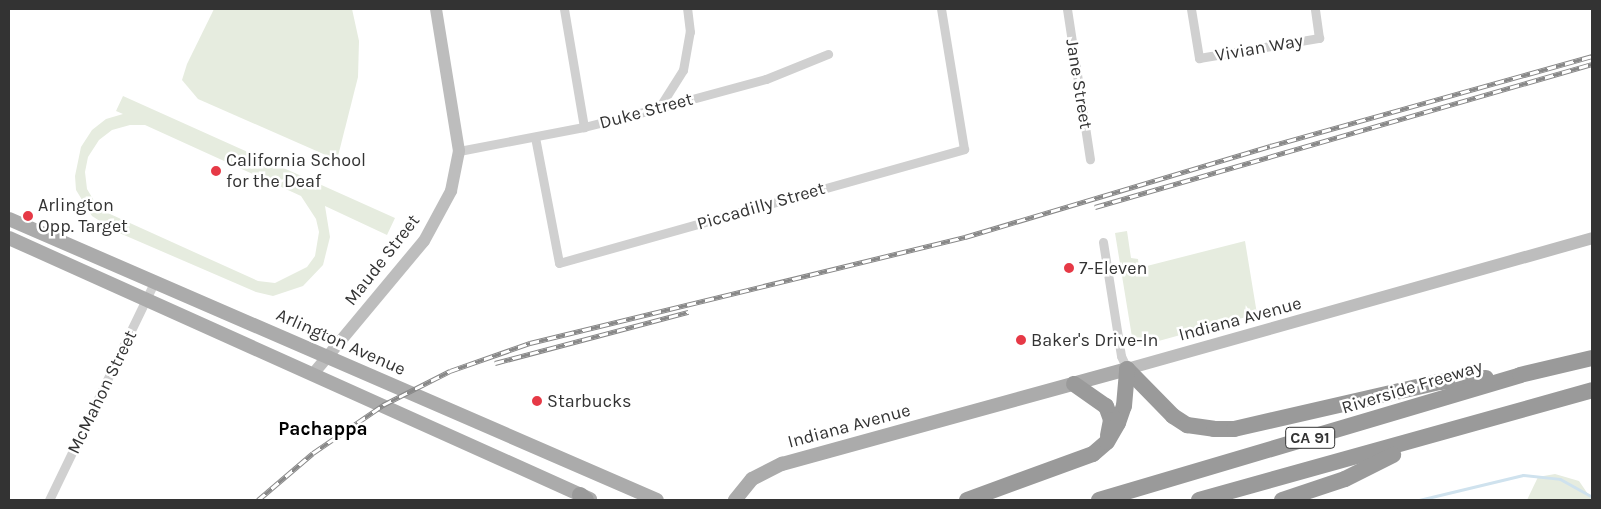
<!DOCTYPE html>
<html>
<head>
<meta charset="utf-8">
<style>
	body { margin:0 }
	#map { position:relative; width:1601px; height:509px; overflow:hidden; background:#fff; font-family:Karla,sans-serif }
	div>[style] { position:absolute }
	.green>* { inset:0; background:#e6ecdf }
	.stream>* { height:3px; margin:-1.5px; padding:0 1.5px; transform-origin:1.5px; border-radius:1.5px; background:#cfe2ee }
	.street>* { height:9px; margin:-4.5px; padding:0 4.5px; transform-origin:4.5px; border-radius:4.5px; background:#d0d0d0 }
	.secondary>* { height:12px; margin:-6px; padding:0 6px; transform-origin:6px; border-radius:6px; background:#bdbdbd }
	.primary>* { height:14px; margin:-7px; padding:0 7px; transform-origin:7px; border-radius:7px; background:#ababab }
	.highway>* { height:16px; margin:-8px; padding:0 8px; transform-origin:8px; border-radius:8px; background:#9a9a9a }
	.rail>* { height:5px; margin-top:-2.5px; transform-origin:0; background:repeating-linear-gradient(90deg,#fff 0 9px,#888 0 18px); box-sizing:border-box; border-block:1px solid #888 }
	.dots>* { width:14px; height:14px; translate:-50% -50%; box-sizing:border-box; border:2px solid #fff; border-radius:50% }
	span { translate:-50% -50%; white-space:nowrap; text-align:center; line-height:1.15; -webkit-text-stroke:5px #fff; paint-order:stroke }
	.shield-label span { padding:1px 4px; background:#fff; border:1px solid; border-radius:4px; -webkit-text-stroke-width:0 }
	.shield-label { font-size:16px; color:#333; font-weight:700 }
	.street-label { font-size:18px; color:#333 }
	.poi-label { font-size:18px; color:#333 }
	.left { translate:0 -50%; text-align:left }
	.neighbourhood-label { font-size:19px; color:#000; font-weight:700 }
	.frame { position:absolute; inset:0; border:10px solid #333; pointer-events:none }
</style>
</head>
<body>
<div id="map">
	<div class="green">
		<div style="clip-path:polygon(214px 9px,352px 9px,359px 41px,358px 77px,337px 160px,198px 99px,182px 80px,187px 64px)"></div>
		<div style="clip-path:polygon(evenodd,123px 96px,395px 218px,387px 235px,325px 206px,330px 237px,323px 265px,303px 286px,273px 296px,256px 292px,117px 232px,92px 216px,76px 190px,75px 176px,81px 147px,92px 130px,106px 119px,123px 114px,116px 111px,123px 96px,130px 125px,145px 125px,301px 196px,316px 219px,319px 232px,315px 256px,307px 267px,275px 283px,258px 281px,110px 214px,96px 204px,87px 189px,85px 172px,88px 157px,99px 140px,112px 130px,130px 125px)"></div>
		<div style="clip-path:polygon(1127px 231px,1131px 258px,1138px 259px,1139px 268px,1245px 241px,1257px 314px,1144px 345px,1137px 342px,1132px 337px,1115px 233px)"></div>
		<div style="clip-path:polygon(1555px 474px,1579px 481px,1592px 500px,1527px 500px,1538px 477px)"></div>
	</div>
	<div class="stream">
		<div style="left:1419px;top:500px;width:107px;rotate:-13.5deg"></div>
		<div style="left:1523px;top:475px;width:37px;rotate:6deg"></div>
		<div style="left:1560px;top:479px;width:37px;rotate:29deg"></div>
	</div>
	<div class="street">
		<div style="left:564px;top:9px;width:120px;rotate:80.4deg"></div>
		<div style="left:1067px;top:9px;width:152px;rotate:81.3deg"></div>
		<div style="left:1191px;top:9px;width:50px;rotate:80.7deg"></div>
		<div style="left:1199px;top:58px;width:122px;rotate:-9.5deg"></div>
		<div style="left:1319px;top:38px;width:29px;rotate:-98deg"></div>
		<div style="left:659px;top:108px;width:45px;rotate:-57.7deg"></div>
		<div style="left:683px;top:70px;width:39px;rotate:-80deg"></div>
		<div style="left:690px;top:32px;width:23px;rotate:-97deg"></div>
		<div style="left:535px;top:137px;width:128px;rotate:79.2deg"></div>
		<div style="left:559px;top:263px;width:421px;rotate:-15.7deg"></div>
		<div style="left:964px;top:149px;width:142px;rotate:-99.3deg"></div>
		<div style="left:459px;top:151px;width:127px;rotate:-10.9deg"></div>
		<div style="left:584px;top:127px;width:77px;rotate:-14.2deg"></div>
		<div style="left:659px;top:108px;width:111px;rotate:-15.2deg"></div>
		<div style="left:766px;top:79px;width:67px;rotate:-22deg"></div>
		<div style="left:1103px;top:242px;width:115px;rotate:81deg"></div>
		<div style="left:1121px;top:356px;width:14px;rotate:65deg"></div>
		<div style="left:49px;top:500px;width:241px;rotate:-64.2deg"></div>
	</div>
	<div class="secondary">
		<div style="left:1127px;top:369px;width:483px;rotate:-15.7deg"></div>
		<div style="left:313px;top:374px;width:173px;rotate:-50.2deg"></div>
		<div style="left:424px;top:241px;width:57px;rotate:-61.6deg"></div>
		<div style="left:451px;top:191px;width:41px;rotate:-78.7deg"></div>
		<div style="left:459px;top:151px;width:144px;rotate:-99.2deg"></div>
	</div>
	<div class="primary">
		<div style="left:9px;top:219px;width:706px;rotate:23.44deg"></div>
		<div style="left:9px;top:238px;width:637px;rotate:24.19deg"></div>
		<div style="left:735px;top:500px;width:27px;rotate:-51deg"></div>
		<div style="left:752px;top:479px;width:34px;rotate:-27deg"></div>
		<div style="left:782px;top:464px;width:358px;rotate:-15.4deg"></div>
	</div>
	<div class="highway">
		<div style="left:1127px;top:369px;width:66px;rotate:45.6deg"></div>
		<div style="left:1173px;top:416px;width:17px;rotate:33deg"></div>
		<div style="left:1187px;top:425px;width:27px;rotate:8deg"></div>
		<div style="left:1214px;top:429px;width:20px"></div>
		<div style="left:1234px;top:429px;width:211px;rotate:-12.9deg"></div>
		<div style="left:1440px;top:382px;width:46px;rotate:-5deg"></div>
		<div style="left:1074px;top:384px;width:39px;rotate:35deg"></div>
		<div style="left:1106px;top:406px;width:15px;rotate:70deg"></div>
		<div style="left:1111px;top:420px;width:16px;rotate:101deg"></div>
		<div style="left:580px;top:495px;width:8px;rotate:40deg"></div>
		<div style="left:967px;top:500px;width:134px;rotate:-20.1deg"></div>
		<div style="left:1093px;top:454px;width:18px;rotate:-41deg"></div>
		<div style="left:1107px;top:442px;width:22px;rotate:-60deg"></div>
		<div style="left:1118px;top:423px;width:18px;rotate:-71deg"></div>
		<div style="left:1124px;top:406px;width:37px;rotate:-85deg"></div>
		<div style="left:1099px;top:500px;width:439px;rotate:-16.5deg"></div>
		<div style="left:1520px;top:375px;width:74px;rotate:-13.3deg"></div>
		<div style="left:1199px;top:500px;width:408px;rotate:-15.6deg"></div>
		<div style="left:1282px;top:500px;width:66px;rotate:-18.4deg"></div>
		<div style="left:1345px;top:479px;width:54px;rotate:-26.6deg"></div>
	</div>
	<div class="rail">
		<div style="left:1095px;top:207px;width:517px;rotate:-16.05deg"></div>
		<div style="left:495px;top:363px;width:200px;rotate:-14.8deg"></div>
		<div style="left:258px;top:500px;width:72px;rotate:-40.5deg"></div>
		<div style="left:313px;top:453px;width:85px;rotate:-34.4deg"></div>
		<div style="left:383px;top:405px;width:75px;rotate:-26.9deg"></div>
		<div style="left:450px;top:371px;width:85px;rotate:-19.3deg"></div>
		<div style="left:530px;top:343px;width:448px;rotate:-13.7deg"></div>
		<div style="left:965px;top:237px;width:318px;rotate:-16.6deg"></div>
		<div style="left:1270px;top:146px;width:334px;rotate:-15.6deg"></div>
	</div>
	<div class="dots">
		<div style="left:216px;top:171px;background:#e63946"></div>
		<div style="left:28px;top:216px;background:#e63946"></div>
		<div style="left:1069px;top:268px;background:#e63946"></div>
		<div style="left:1021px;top:340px;background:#e63946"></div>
		<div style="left:537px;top:401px;background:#e63946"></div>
	</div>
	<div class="shield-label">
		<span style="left:1310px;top:438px">CA 91</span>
	</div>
	<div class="street-label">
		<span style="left:1259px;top:48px;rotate:-10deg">Vivian Way</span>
		<span style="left:1079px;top:84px;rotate:81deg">Jane Street</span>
		<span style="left:646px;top:111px;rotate:-15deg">Duke Street</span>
		<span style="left:761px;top:206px;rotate:-16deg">Piccadilly Street</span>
		<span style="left:382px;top:260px;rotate:-52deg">Maude Street</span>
		<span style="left:1240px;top:319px;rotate:-15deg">Indiana Avenue</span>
		<span style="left:341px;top:342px;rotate:24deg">Arlington Avenue</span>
		<span style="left:1412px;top:387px;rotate:-17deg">Riverside Freeway</span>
		<span style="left:102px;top:392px;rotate:-64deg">McMahon Street</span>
		<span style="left:849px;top:426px;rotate:-15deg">Indiana Avenue</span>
	</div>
	<div class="poi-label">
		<span class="left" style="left:226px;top:171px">California School<br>for the Deaf</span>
		<span class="left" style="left:38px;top:216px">Arlington<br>Opp. Target</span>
		<span class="left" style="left:1079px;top:268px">7-Eleven</span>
		<span class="left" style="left:1031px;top:340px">Baker's Drive-In</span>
		<span class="left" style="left:547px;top:401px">Starbucks</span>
	</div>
	<div class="neighbourhood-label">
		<span style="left:323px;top:430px">Pachappa</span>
	</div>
	<div class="frame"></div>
</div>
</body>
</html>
